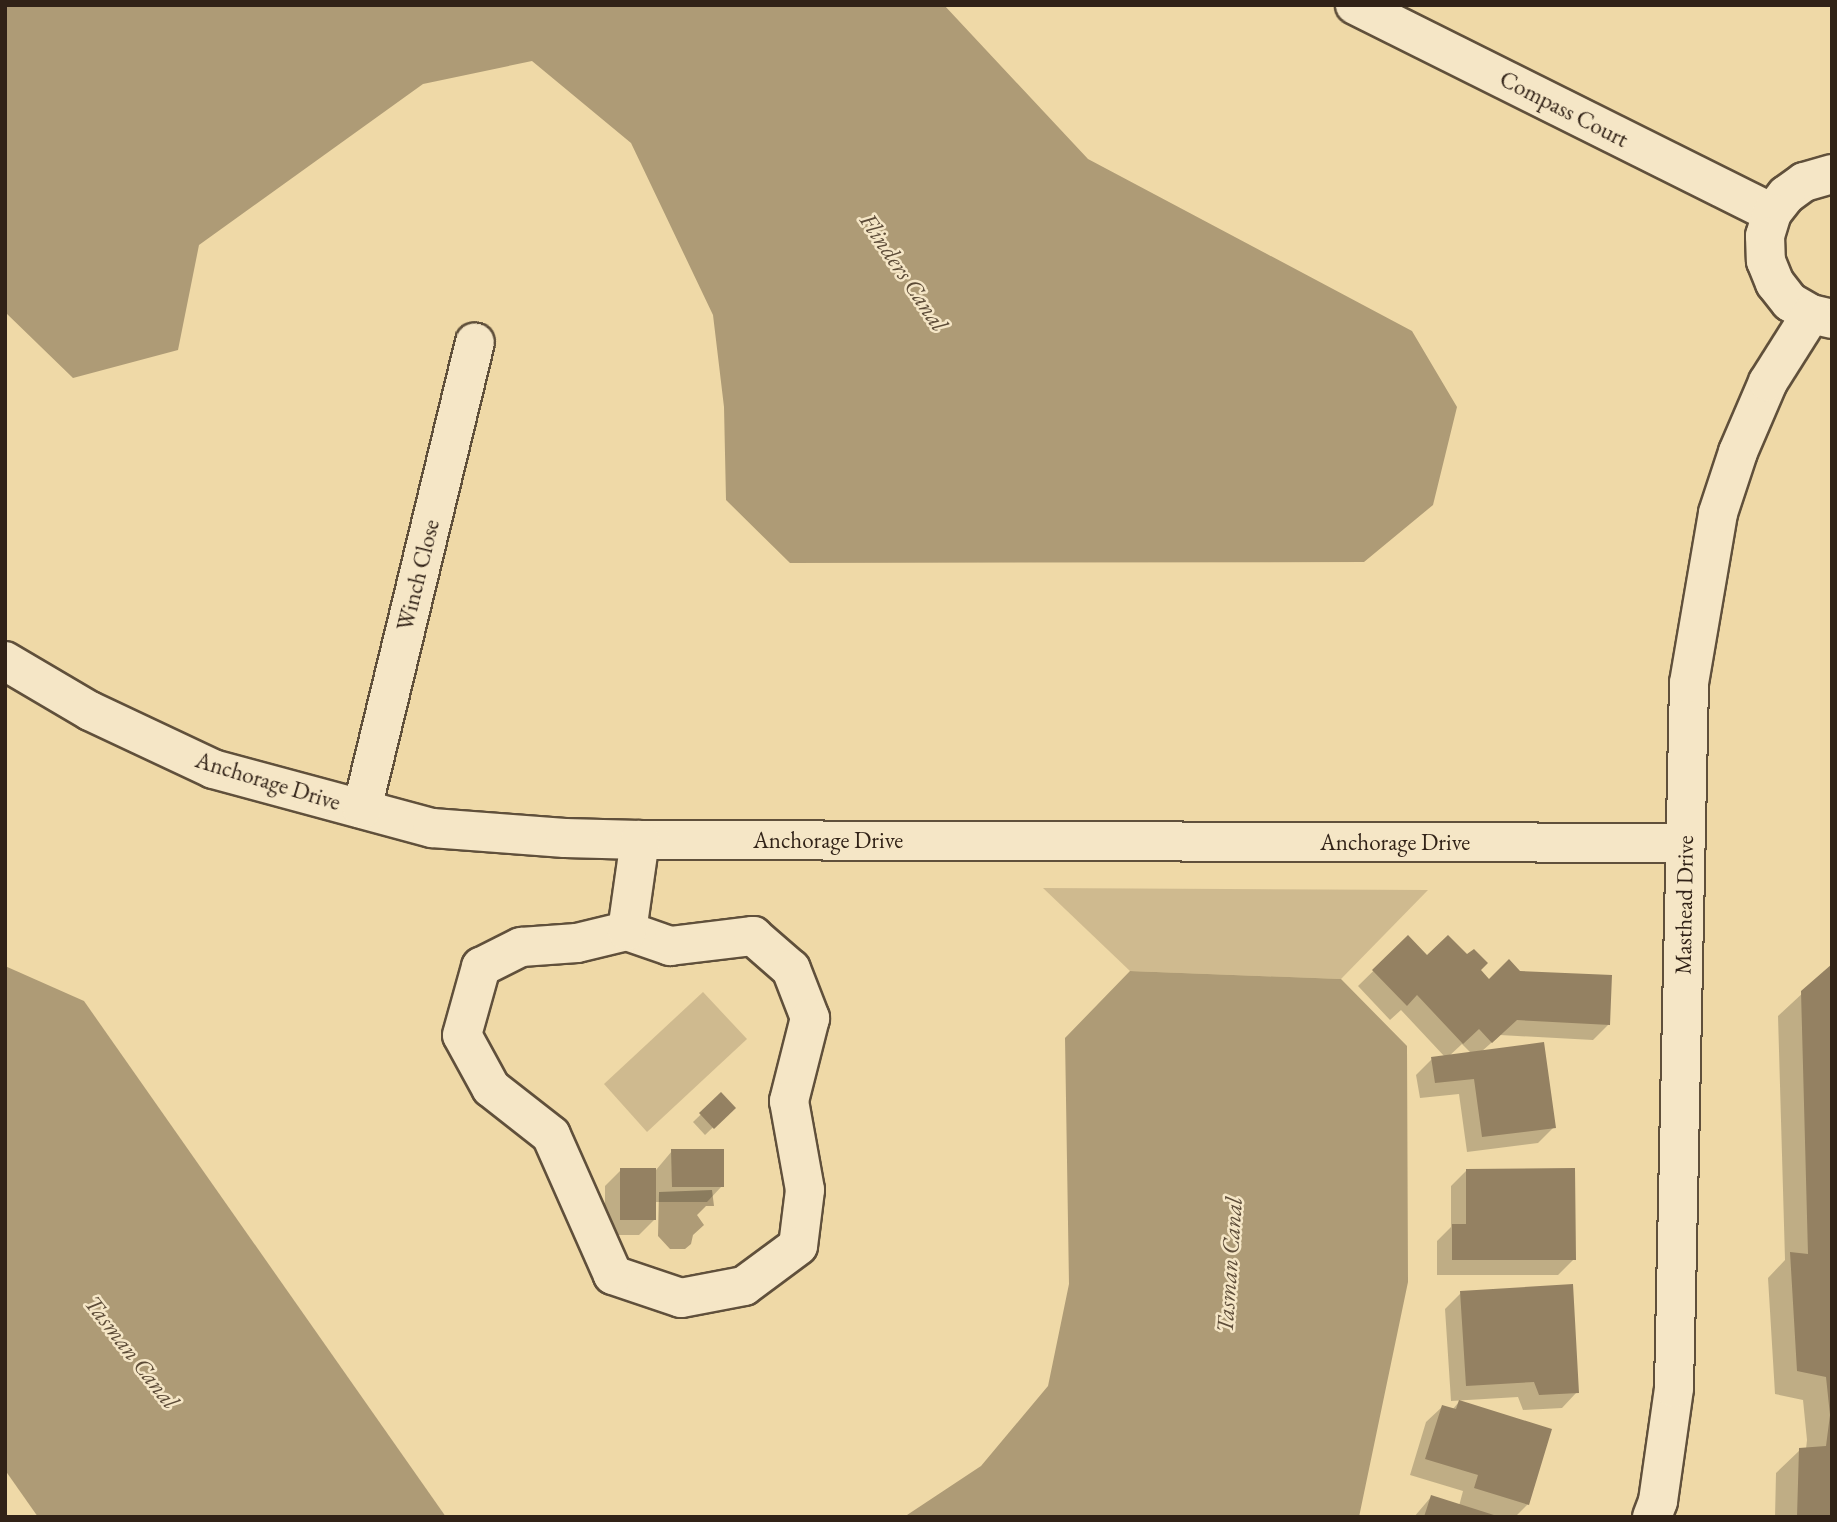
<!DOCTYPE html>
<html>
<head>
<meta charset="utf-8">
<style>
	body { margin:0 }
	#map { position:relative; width:1837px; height:1522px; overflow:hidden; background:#efd9a7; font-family:"EB Garamond",serif }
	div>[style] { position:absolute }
	.green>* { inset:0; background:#cfba8f }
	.water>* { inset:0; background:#ae9b76 }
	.shadow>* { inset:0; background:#0003 }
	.building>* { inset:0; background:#948162 }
	.roads { filter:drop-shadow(2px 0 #60503b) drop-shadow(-2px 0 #60503b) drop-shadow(0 2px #60503b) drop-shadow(0 -2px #60503b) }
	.minor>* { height:38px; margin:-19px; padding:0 19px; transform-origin:19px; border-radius:19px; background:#f5e6c6 }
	span { translate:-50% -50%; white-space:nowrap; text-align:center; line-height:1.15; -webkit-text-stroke:5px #f5e6c6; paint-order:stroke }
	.street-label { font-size:23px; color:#312217 }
	.water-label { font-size:24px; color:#5d4c38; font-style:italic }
	.frame { position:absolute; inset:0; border:7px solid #312217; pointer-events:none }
</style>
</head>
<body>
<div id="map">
	<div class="green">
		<div style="clip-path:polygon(1043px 888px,1428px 890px,1341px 979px,1130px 971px)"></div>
		<div style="clip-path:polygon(703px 992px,747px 1039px,647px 1132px,604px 1084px)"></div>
	</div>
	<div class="water">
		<div style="clip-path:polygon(5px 5px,944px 5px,1088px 159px,1412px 331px,1457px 407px,1433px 505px,1364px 562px,790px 563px,726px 500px,724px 407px,713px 315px,631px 143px,532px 61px,423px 84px,199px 245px,178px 350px,73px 378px,5px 312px)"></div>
		<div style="clip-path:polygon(5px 966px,84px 1001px,446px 1517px,38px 1517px,5px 1470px)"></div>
		<div style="clip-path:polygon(1130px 971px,1341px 979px,1407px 1046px,1408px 1282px,1359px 1517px,904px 1517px,981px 1466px,1048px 1386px,1069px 1284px,1065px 1038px)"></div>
		<div style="clip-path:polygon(712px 1190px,714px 1206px,706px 1206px,697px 1215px,704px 1225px,693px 1235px,691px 1244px,685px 1249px,670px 1249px,658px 1236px,659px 1192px)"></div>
	</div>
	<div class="shadow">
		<div style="clip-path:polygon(evenodd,1408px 937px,1427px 958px,1479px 970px,1489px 981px,1520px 972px,1609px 1024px,1593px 1040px,1500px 1035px,1481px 1052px,1554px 1127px,1538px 1143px,1467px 1152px,1459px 1094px,1420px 1098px,1416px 1075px,1432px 1059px,1445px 1057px,1401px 1010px,1390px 1020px,1358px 986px,1408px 937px,1462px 1044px,1472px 1054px,1448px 1057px,1462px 1044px)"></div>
		<div style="clip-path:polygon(1832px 966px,1832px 1517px,1775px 1517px,1776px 1473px,1800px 1450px,1806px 1449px,1807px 1440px,1803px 1400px,1775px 1394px,1768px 1278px,1785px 1260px,1778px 1016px)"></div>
		<div style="clip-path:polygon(721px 1095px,733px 1108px,705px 1135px,693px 1122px)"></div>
		<div style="clip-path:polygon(672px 1151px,722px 1186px,707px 1202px,655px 1202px,655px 1219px,639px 1235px,605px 1235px,605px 1186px,621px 1170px,656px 1170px)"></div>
		<div style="clip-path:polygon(1466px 1171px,1574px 1259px,1558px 1275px,1437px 1275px,1437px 1241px,1451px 1227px,1451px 1186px)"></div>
		<div style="clip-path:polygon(1461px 1293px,1577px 1392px,1562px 1408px,1523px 1410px,1518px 1397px,1451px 1401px,1445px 1309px)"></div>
		<div style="clip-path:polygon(1459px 1402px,1528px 1504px,1515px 1517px,1414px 1517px,1431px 1497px,1459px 1506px,1463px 1491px,1410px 1475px,1426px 1422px,1442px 1407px,1452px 1410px)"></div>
	</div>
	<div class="building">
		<div style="clip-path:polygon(1408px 935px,1427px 955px,1448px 935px,1467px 954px,1474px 949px,1488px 963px,1481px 970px,1489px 979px,1509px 959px,1520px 971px,1612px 975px,1610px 1025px,1517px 1020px,1492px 1043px,1479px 1029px,1463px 1044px,1417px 995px,1407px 1006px,1372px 970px)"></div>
		<div style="clip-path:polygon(1832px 964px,1832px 1415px,1830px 1415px,1826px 1377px,1797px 1371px,1790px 1252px,1808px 1254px,1801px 991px)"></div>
		<div style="clip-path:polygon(1544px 1042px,1556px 1128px,1482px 1137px,1474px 1079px,1435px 1083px,1431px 1057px)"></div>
		<div style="clip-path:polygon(721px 1092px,736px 1108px,714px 1129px,699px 1113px)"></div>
		<div style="clip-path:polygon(671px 1149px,724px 1149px,724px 1187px,672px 1187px)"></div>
		<div style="clip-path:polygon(620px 1168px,656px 1168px,656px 1220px,620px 1220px)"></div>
		<div style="clip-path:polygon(1575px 1168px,1576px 1260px,1452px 1260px,1452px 1224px,1466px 1224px,1466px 1169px)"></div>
		<div style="clip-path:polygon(1573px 1284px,1579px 1393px,1539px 1395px,1534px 1382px,1466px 1386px,1460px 1291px)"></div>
		<div style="clip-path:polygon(1459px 1400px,1552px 1429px,1529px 1505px,1474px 1488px,1478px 1475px,1425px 1459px,1442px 1405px,1456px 1409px)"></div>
		<div style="clip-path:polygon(1830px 1415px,1832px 1517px,1797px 1517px,1799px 1448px,1826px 1446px)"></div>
		<div style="clip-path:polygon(1431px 1495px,1497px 1516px,1497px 1517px,1424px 1517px)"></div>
	</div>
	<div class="roads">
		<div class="minor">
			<div style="left:1355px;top:5px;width:466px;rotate:26.5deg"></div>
			<div style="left:1832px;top:174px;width:29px;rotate:164deg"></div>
			<div style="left:1804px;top:182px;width:22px;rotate:144deg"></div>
			<div style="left:1786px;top:195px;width:23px;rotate:128deg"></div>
			<div style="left:1772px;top:213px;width:24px;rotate:107deg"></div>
			<div style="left:1765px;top:236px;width:25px;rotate:88deg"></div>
			<div style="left:1766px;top:261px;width:24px;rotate:68deg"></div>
			<div style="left:1775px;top:283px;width:24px;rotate:52deg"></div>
			<div style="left:1790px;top:302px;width:24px;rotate:30deg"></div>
			<div style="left:1811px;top:314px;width:22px;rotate:13deg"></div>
			<div style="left:5px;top:661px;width:99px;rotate:30.5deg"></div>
			<div style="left:90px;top:711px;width:136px;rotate:25.2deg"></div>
			<div style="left:213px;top:769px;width:227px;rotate:15.1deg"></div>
			<div style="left:432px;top:828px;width:133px;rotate:4.3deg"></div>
			<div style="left:565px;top:838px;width:75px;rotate:1.5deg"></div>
			<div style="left:640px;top:840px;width:1046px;rotate:0.16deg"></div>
			<div style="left:362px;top:809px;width:480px;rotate:-76.4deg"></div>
			<div style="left:627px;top:931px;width:46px;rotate:19.2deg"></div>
			<div style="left:670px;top:946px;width:84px;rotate:-6.9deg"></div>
			<div style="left:753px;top:936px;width:50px;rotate:41deg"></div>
			<div style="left:791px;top:969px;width:53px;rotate:68.8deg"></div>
			<div style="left:810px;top:1018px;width:86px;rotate:104.2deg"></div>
			<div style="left:789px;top:1101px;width:90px;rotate:79.8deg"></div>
			<div style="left:805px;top:1190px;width:56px;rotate:97.1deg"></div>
			<div style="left:798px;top:1246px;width:67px;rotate:143.5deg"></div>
			<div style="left:744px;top:1286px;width:64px;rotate:169.2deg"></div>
			<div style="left:681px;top:1298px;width:72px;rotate:-161.3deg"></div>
			<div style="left:613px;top:1275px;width:153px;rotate:-113.9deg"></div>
			<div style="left:551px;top:1135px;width:76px;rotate:-141.9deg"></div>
			<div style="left:491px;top:1088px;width:60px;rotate:-118.7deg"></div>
			<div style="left:462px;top:1035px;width:71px;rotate:-74.4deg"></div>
			<div style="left:481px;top:967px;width:45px;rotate:-26.6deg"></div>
			<div style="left:521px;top:947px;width:56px;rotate:-4.1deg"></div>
			<div style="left:577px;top:943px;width:51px;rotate:-13.5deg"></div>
			<div style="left:627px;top:931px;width:92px;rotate:-81.9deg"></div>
			<div style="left:1652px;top:1517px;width:17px;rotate:-69deg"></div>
			<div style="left:1658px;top:1501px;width:114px;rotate:-81.9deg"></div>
			<div style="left:1674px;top:1388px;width:705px;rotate:-88.78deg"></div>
			<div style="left:1689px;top:683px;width:172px;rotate:-80.3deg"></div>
			<div style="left:1718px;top:513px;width:64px;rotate:-71.8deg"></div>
			<div style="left:1738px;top:452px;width:76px;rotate:-66.8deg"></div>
			<div style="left:1768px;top:382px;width:80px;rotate:-57.7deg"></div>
		</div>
	</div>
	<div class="street-label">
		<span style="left:1564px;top:109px;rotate:27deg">Compass Court</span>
		<span style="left:418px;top:575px;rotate:-76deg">Winch Close</span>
		<span style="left:268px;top:781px;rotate:17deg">Anchorage Drive</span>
		<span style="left:828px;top:840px">Anchorage Drive</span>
		<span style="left:1395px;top:842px">Anchorage Drive</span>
		<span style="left:1684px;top:905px;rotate:-89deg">Masthead Drive</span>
	</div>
	<div class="water-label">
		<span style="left:904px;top:272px;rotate:56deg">Flinders Canal</span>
		<span style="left:1229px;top:1265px;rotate:-86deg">Tasman Canal</span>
		<span style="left:132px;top:1352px;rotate:52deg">Tasman Canal</span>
	</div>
	<div class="frame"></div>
</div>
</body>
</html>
